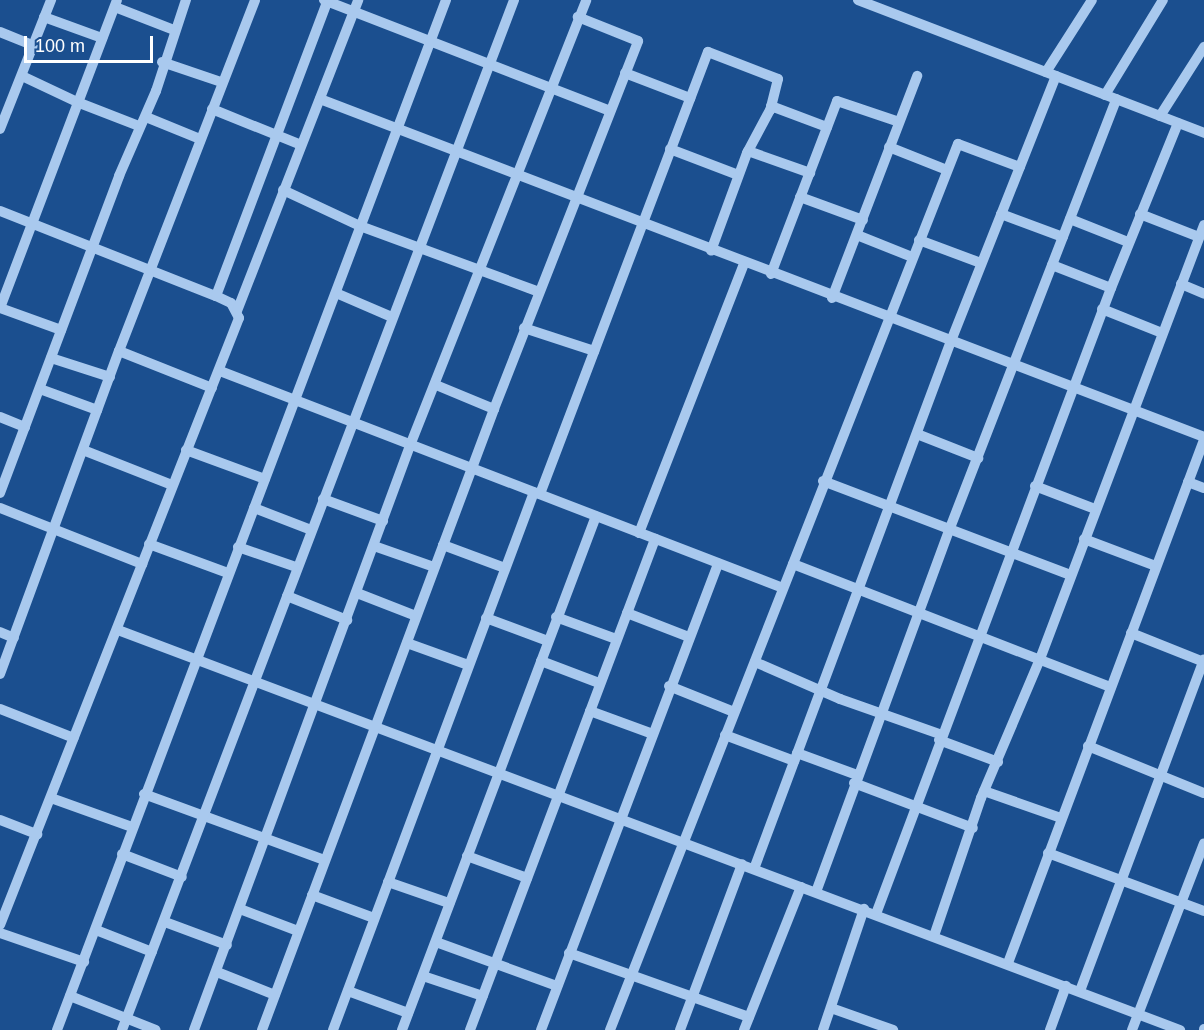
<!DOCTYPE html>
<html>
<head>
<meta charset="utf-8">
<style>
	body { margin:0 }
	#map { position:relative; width:1204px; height:1030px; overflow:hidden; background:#1b4f8f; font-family:Helvetica,sans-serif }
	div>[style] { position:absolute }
	.minor>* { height:10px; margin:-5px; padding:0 5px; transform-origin:5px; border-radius:5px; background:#a9c9ee }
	span { translate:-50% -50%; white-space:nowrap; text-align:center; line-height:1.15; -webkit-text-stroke:4.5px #1b4f8f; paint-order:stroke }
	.scale { position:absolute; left:24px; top:36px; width:129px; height:27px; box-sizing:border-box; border:3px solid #fff; border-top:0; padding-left:8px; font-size:18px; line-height:21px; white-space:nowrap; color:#fff; -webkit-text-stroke:4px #1b4f8f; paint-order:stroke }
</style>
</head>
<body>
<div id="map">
	<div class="minor">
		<div style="left:324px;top:0;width:307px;rotate:21.2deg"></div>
		<div style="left:858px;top:0;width:371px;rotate:21deg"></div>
		<div style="left:115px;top:7px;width:63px;rotate:21.3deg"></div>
		<div style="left:44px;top:17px;width:62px;rotate:19.9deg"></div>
		<div style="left:0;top:32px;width:35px;rotate:22deg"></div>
		<div style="left:162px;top:62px;width:62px;rotate:18.7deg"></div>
		<div style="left:1046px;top:72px;width:85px;rotate:-57.4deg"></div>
		<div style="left:625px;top:73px;width:70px;rotate:21deg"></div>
		<div style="left:22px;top:76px;width:61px;rotate:25.3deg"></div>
		<div style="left:77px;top:102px;width:66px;rotate:21.2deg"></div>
		<div style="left:1105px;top:95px;width:111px;rotate:-58.6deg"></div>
		<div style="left:320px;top:99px;width:946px;rotate:20.92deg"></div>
		<div style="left:771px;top:106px;width:60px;rotate:20.6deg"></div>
		<div style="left:212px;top:109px;width:96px;rotate:22deg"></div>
		<div style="left:1160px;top:116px;width:82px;rotate:-57.5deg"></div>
		<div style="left:146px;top:117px;width:58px;rotate:22.2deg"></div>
		<div style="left:0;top:129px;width:139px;rotate:-68.4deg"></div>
		<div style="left:889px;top:147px;width:62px;rotate:21.6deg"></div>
		<div style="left:670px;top:149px;width:73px;rotate:20.9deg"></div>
		<div style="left:748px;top:151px;width:66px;rotate:19.5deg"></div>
		<div style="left:283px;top:190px;width:85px;rotate:25.1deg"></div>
		<div style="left:360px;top:226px;width:191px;rotate:20.2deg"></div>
		<div style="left:800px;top:197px;width:67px;rotate:20.1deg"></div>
		<div style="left:0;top:211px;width:232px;rotate:21.5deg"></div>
		<div style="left:216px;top:296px;width:17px;rotate:25deg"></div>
		<div style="left:231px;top:303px;width:17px;rotate:62deg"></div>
		<div style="left:239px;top:318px;width:652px;rotate:111.49deg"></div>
		<div style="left:1001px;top:214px;width:66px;rotate:20.4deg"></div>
		<div style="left:1140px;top:214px;width:63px;rotate:21.3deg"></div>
		<div style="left:1070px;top:219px;width:62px;rotate:21.6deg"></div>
		<div style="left:857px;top:235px;width:59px;rotate:21.8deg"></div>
		<div style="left:919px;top:240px;width:66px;rotate:20.4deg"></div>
		<div style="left:1052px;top:265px;width:63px;rotate:21.3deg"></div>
		<div style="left:771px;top:274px;width:185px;rotate:-69.1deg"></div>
		<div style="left:837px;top:101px;width:65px;rotate:18.7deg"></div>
		<div style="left:1181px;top:284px;width:25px;rotate:23deg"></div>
		<div style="left:336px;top:293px;width:61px;rotate:23.2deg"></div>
		<div style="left:216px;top:296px;width:316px;rotate:-69.3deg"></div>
		<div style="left:832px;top:298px;width:238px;rotate:-69deg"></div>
		<div style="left:0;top:308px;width:329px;rotate:-69.2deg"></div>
		<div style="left:0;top:308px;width:65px;rotate:19.8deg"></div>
		<div style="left:1102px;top:309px;width:65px;rotate:21.8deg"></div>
		<div style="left:237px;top:311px;width:334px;rotate:-68.7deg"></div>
		<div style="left:524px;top:328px;width:74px;rotate:18.2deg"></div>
		<div style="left:119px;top:351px;width:100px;rotate:21.7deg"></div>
		<div style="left:51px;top:358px;width:62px;rotate:17.9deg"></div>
		<div style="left:220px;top:371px;width:603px;rotate:21.08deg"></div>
		<div style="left:436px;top:385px;width:63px;rotate:22.5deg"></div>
		<div style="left:40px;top:389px;width:61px;rotate:20.2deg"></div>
		<div style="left:0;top:417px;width:27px;rotate:22deg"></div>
		<div style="left:917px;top:434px;width:66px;rotate:21.5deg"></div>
		<div style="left:83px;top:450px;width:96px;rotate:21.5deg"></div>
		<div style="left:186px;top:450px;width:84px;rotate:20.2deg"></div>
		<div style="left:823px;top:481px;width:264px;rotate:20.8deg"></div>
		<div style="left:1188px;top:482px;width:17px;rotate:21deg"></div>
		<div style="left:1035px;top:486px;width:64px;rotate:21deg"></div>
		<div style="left:0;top:493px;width:339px;rotate:-69.4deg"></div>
		<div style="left:119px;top:176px;width:93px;rotate:-66.5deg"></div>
		<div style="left:156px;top:91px;width:96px;rotate:-71.8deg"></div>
		<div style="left:540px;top:494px;width:473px;rotate:-69.2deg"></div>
		<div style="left:708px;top:52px;width:75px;rotate:21.1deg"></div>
		<div style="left:778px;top:79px;width:32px;rotate:104deg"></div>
		<div style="left:770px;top:110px;width:49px;rotate:118.1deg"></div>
		<div style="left:747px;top:153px;width:104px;rotate:110.2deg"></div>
		<div style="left:323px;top:499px;width:64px;rotate:20.1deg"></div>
		<div style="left:0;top:508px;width:153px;rotate:21.5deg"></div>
		<div style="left:254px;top:508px;width:61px;rotate:21.1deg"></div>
		<div style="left:639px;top:533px;width:289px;rotate:-68.7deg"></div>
		<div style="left:1084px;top:539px;width:77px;rotate:20.6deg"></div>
		<div style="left:149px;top:544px;width:84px;rotate:20.2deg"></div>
		<div style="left:443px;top:545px;width:66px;rotate:20.4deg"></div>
		<div style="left:374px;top:546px;width:64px;rotate:19.3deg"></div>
		<div style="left:238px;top:547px;width:61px;rotate:19deg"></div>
		<div style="left:793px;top:564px;width:340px;rotate:21.2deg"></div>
		<div style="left:357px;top:593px;width:63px;rotate:21.3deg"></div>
		<div style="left:287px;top:596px;width:65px;rotate:21.8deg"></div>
		<div style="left:627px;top:613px;width:66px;rotate:21.2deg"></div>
		<div style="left:556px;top:617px;width:64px;rotate:20.1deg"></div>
		<div style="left:486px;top:618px;width:66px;rotate:20.4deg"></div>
		<div style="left:118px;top:630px;width:1135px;rotate:20.64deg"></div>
		<div style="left:0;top:632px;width:15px;rotate:23deg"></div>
		<div style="left:1131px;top:633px;width:79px;rotate:21.7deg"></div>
		<div style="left:407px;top:643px;width:65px;rotate:19.8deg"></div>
		<div style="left:541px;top:661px;width:62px;rotate:20.8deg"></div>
		<div style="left:755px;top:662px;width:93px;rotate:23.5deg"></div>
		<div style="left:840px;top:699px;width:108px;rotate:19.4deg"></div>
		<div style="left:0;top:674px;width:344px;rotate:-69.8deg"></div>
		<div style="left:119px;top:351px;width:376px;rotate:-68.8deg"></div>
		<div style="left:669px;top:686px;width:70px;rotate:21.8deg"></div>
		<div style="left:0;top:709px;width:79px;rotate:21.4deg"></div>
		<div style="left:590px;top:711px;width:64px;rotate:20.1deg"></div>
		<div style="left:725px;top:735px;width:74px;rotate:20.6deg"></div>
		<div style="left:939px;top:740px;width:63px;rotate:20.4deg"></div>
		<div style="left:1088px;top:746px;width:125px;rotate:22.1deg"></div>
		<div style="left:797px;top:753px;width:64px;rotate:20.1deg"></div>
		<div style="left:854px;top:783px;width:127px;rotate:20.7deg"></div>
		<div style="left:984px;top:791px;width:82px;rotate:19.3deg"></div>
		<div style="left:144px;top:794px;width:192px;rotate:20.1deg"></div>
		<div style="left:51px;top:798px;width:86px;rotate:19.7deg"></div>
		<div style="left:0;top:820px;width:40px;rotate:21deg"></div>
		<div style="left:1048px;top:853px;width:166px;rotate:20.4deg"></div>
		<div style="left:122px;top:854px;width:64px;rotate:21deg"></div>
		<div style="left:467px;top:856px;width:64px;rotate:20.1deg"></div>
		<div style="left:754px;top:869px;width:564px;rotate:-69.54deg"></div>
		<div style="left:951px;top:341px;width:285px;rotate:-68.4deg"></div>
		<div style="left:388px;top:882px;width:65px;rotate:19deg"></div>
		<div style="left:816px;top:892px;width:388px;rotate:-69.8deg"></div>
		<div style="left:950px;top:528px;width:460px;rotate:-68.8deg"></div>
		<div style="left:312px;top:895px;width:66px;rotate:20.4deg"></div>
		<div style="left:240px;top:909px;width:62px;rotate:20.8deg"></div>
		<div style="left:876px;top:914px;width:669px;rotate:-69.42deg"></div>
		<div style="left:1111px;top:288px;width:178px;rotate:-67.9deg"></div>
		<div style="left:165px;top:922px;width:66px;rotate:20.4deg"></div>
		<div style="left:96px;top:930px;width:60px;rotate:21.4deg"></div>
		<div style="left:0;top:933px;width:89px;rotate:19deg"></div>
		<div style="left:934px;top:936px;width:146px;rotate:-71.2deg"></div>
		<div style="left:981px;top:798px;width:151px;rotate:-67deg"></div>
		<div style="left:1040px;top:659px;width:464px;rotate:-69.3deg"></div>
		<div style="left:436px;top:942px;width:129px;rotate:20deg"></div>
		<div style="left:569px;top:953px;width:191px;rotate:19.6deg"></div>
		<div style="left:1008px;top:963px;width:559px;rotate:-69.46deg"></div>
		<div style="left:217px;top:972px;width:62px;rotate:21.6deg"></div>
		<div style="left:423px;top:976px;width:63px;rotate:18.4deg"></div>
		<div style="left:348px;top:991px;width:64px;rotate:20.1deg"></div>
		<div style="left:1080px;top:991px;width:354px;rotate:-69.5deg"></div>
		<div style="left:70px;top:996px;width:92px;rotate:21.6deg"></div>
		<div style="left:831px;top:1008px;width:66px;rotate:19.5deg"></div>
		<div style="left:57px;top:1030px;width:1101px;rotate:-69.31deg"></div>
		<div style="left:122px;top:1030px;width:1102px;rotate:-69.16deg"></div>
		<div style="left:194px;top:1030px;width:626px;rotate:-69.71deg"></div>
		<div style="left:411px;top:443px;width:476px;rotate:-68.4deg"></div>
		<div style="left:262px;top:1030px;width:663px;rotate:-69.51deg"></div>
		<div style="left:494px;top:409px;width:395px;rotate:-68.6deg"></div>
		<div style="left:638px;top:41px;width:65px;rotate:-158.2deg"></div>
		<div style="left:333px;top:1030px;width:574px;rotate:-69.51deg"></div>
		<div style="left:402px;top:1030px;width:549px;rotate:-69.32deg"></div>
		<div style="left:470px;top:1030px;width:525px;rotate:-69.35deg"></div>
		<div style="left:541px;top:1030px;width:499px;rotate:-69.2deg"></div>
		<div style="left:610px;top:1030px;width:952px;rotate:-68.56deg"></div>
		<div style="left:958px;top:144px;width:66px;rotate:20.4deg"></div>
		<div style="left:680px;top:1030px;width:177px;rotate:-69.5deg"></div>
		<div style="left:744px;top:1030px;width:154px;rotate:-68.3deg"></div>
		<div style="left:823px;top:1030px;width:128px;rotate:-71.3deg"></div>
		<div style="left:1050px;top:1030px;width:47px;rotate:-70deg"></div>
		<div style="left:1132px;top:1030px;width:200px;rotate:-68.9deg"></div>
		<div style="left:1204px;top:1030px;width:1px;rotate:-90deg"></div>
	</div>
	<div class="scale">100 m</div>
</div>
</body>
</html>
